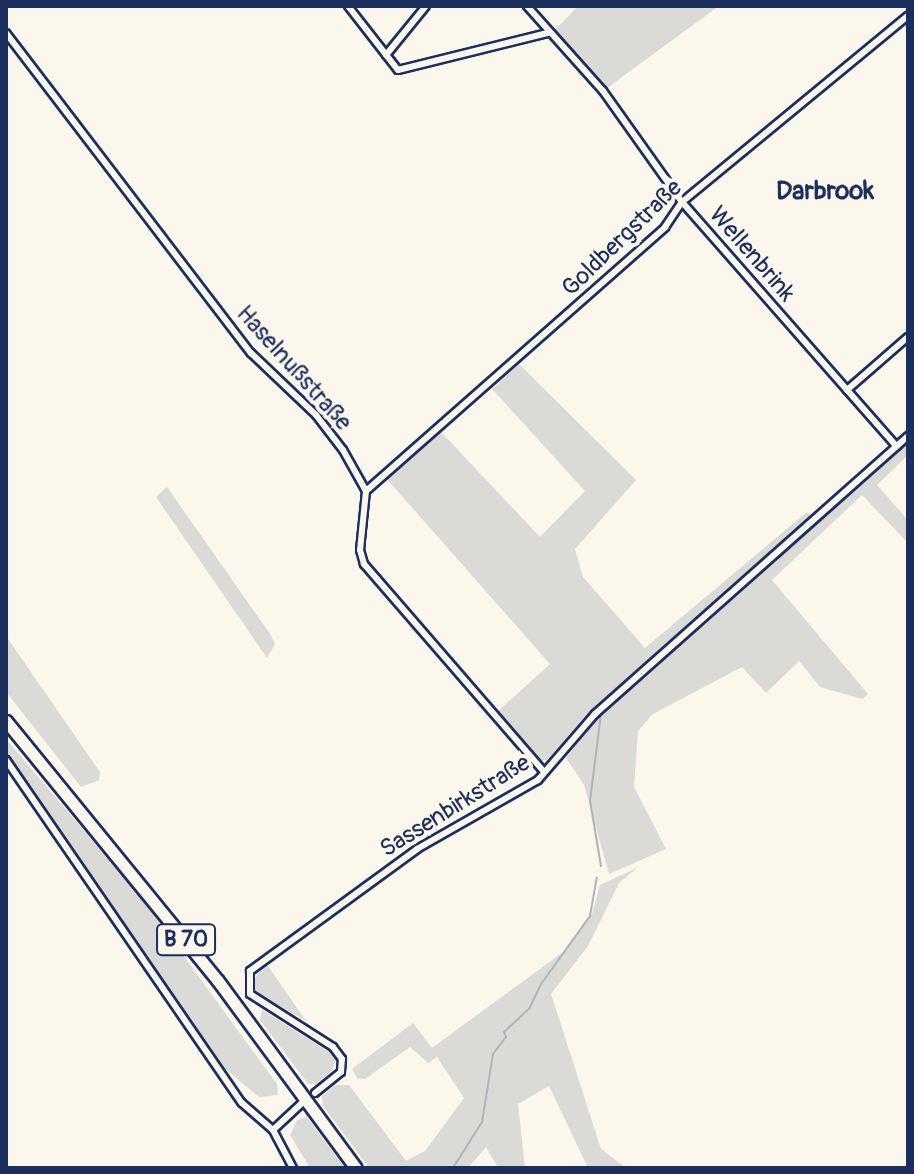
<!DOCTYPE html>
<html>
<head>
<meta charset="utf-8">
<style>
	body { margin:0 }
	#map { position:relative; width:914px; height:1174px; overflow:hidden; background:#fbf7ec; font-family:Pangolin,sans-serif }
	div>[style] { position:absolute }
	.green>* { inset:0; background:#dadad7 }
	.stream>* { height:2px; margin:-1px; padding:0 1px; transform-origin:1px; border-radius:1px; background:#afb3bb }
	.roads { filter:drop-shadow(2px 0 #1b2f5e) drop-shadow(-2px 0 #1b2f5e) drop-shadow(0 2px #1b2f5e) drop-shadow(0 -2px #1b2f5e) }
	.street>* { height:6px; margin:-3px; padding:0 3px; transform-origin:3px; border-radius:3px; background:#fbf7ec }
	.highway>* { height:11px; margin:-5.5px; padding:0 5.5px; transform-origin:5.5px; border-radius:5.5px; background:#fbf7ec }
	span { translate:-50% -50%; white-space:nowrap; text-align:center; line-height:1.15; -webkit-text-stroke:8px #fbf7ec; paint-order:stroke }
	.shield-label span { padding:2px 6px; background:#fbf7ec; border:2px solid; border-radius:6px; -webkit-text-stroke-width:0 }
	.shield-label { font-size:22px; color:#1b2f5e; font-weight:700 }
	.street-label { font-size:24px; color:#1b2f5e }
	.neighbourhood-label { font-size:26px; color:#1b2f5e; font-weight:700 }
	.frame { position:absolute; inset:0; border:8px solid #1b2f5e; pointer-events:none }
</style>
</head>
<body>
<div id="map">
	<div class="green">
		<div style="clip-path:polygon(578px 6px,719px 6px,607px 88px,553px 32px)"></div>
		<div style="clip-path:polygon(519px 364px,636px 480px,575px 549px,583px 577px,645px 648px,807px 512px,819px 522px,908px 440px,908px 455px,877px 485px,908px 520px,908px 543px,862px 495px,772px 580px,868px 694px,862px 699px,820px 687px,799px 661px,766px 693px,742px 667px,653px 714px,638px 731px,634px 787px,666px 849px,609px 874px,584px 785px,566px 758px,593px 724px,585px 716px,547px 760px,538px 761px,495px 714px,550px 664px,386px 478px,441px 432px,540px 537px,585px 491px,492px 389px)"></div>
		<div style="clip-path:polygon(167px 487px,270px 634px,275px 644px,267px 658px,156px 497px)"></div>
		<div style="clip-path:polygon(6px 636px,100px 772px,99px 780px,81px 787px,6px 692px)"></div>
		<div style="clip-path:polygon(6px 739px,142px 899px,277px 1084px,278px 1095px,259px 1097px,223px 1067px,6px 756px)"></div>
		<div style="clip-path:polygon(637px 868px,619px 883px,588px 946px,551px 994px,601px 1149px,626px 1168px,588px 1168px,549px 1086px,518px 1104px,525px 1168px,498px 1168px,486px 1147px,468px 1168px,369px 1168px,323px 1106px,322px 1096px,335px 1085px,349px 1085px,406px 1161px,425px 1151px,464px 1098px,437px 1057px,428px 1063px,410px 1047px,365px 1079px,357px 1078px,352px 1069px,413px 1023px,432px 1048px,563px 952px,592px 914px,600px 885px)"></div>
		<div style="clip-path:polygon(264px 966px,268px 966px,306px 1021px,254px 991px,252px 982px)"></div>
		<div style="clip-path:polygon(262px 1010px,331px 1053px,336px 1060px,332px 1071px,316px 1084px,308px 1084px,260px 1020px)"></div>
		<div style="clip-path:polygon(307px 1117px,345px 1168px,310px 1168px,290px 1135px,297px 1120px)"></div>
	</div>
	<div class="stream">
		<div style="left:867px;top:479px;width:55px;rotate:-41.3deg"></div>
		<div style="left:779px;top:558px;width:109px;rotate:-42deg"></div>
		<div style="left:708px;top:608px;width:154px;rotate:-41.8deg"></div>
		<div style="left:711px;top:617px;width:80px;rotate:-41.5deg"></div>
		<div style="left:624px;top:683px;width:93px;rotate:-41.9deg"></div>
		<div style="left:554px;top:757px;width:93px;rotate:-47.2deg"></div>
		<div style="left:601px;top:866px;width:66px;rotate:-99.6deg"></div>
		<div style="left:590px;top:801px;width:88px;rotate:-82.8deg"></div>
		<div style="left:601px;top:714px;width:135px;rotate:-41.4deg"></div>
		<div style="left:453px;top:1168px;width:54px;rotate:-57.8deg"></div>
		<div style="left:482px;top:1122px;width:69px;rotate:-80.8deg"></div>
		<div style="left:493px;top:1054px;width:21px;rotate:-53deg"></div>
		<div style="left:506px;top:1037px;width:5px;rotate:-112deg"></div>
		<div style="left:504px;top:1032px;width:34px;rotate:-43deg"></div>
		<div style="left:529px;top:1009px;width:28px;rotate:-64deg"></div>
		<div style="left:541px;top:984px;width:84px;rotate:-54.2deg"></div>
		<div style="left:590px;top:916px;width:39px;rotate:-80deg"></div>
	</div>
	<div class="roads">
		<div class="street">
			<div style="left:348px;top:6px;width:81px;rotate:52deg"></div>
			<div style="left:398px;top:70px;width:154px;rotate:-13.9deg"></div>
			<div style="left:527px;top:6px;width:114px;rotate:48.2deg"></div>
			<div style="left:603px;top:91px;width:136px;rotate:54.6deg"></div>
			<div style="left:682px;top:202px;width:325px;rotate:48.7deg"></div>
			<div style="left:6px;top:33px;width:403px;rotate:52.6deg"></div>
			<div style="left:251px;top:353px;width:90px;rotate:43.6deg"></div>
			<div style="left:316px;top:415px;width:44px;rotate:52.4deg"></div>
			<div style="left:343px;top:450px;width:47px;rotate:60.7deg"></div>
			<div style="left:366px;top:491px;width:59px;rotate:95.8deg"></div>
			<div style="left:360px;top:550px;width:15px;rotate:74deg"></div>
			<div style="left:364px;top:564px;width:275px;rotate:49.1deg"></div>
			<div style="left:386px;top:55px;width:63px;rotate:-50.8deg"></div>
			<div style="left:847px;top:390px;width:81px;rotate:-41deg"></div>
			<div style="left:366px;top:491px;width:399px;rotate:-41.4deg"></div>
			<div style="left:665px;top:227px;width:30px;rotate:-56deg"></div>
			<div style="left:682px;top:202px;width:293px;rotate:-39.5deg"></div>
			<div style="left:6px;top:760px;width:416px;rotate:55.5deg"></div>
			<div style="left:242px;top:1103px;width:41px;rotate:41.1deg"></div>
			<div style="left:273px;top:1130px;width:43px;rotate:62.2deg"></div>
			<div style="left:315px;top:1093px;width:33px;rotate:-39deg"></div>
			<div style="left:341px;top:1072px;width:13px;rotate:-86deg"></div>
			<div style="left:342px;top:1059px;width:15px;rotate:-127deg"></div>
			<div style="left:333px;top:1047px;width:98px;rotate:-147.4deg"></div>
			<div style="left:250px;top:994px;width:23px;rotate:-90deg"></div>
			<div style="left:250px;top:971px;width:207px;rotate:-36.1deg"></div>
			<div style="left:417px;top:849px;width:139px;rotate:-29.7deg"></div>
			<div style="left:538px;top:780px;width:87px;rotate:-49.2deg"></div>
			<div style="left:595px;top:714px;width:419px;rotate:-41.6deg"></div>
			<div style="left:273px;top:1130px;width:40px;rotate:-43deg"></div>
		</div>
		<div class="highway">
			<div style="left:6px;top:721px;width:335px;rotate:50.8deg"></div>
			<div style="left:218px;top:981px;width:232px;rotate:53.6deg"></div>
		</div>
	</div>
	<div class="shield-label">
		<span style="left:186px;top:940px">B 70</span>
	</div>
	<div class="street-label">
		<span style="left:622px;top:238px;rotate:-44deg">Goldbergstraße</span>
		<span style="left:752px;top:254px;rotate:49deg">Wellenbrink</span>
		<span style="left:294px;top:368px;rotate:48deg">Haselnußstraße</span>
		<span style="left:455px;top:806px;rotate:-32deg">Sassenbirkstraße</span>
	</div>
	<div class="neighbourhood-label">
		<span style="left:825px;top:192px">Darbrook</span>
	</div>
	<div class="frame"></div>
</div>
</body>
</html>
